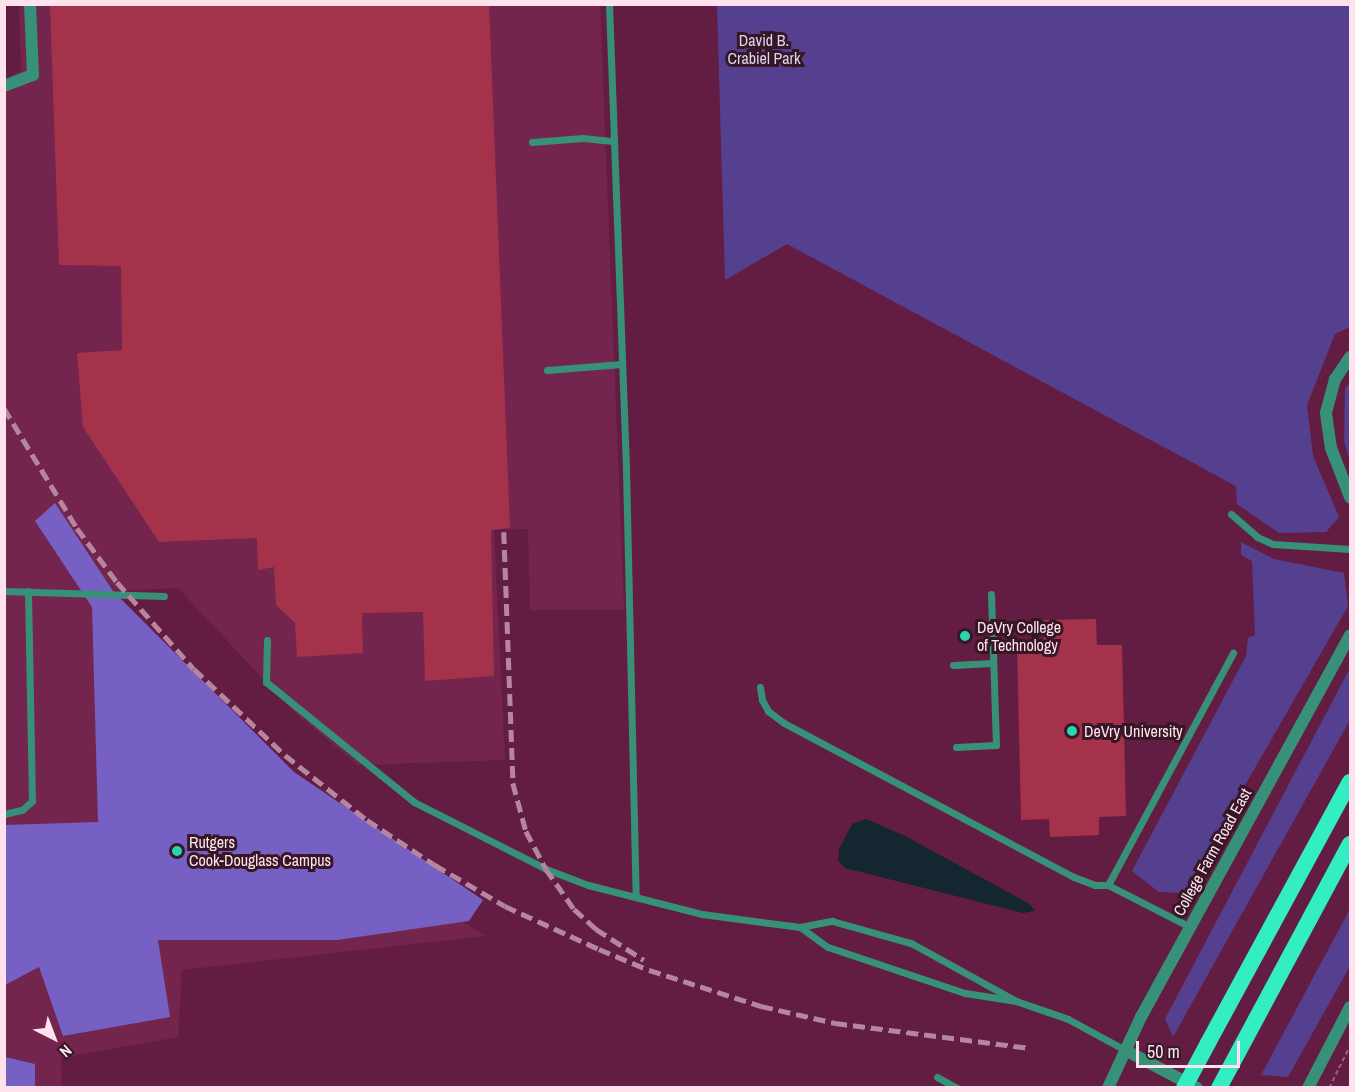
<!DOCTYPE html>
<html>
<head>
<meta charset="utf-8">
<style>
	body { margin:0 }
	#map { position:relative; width:1355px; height:1092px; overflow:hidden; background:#641d42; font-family:"Archivo Narrow",sans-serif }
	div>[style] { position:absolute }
	.built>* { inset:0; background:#73254d }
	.green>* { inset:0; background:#54408f }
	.forest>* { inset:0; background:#7760c3 }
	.water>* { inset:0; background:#14262f }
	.building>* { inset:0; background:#a4324b }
	.path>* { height:2px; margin-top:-1px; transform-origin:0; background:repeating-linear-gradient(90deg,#98607d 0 4.5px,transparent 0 7.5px) }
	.service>* { height:7px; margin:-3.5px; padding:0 3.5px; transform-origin:3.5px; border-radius:3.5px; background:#379179 }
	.minor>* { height:12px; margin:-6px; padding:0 6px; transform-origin:6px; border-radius:6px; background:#379179 }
	.trunk>* { height:16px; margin:-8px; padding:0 8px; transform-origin:8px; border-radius:8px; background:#32eec2 }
	.rail>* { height:4.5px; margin-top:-2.25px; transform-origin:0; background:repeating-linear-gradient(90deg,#b5869d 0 12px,transparent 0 18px) }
	.trunk-bridge>* { height:16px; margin:-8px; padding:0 8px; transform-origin:8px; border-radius:8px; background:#32eec2 }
	.dots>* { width:16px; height:16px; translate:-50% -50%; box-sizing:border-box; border:3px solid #371726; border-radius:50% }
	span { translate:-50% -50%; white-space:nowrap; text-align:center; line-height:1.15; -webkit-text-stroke:6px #371726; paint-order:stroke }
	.park-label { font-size:16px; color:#dad6f0 }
	.poi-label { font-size:16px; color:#fee3ee }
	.left { translate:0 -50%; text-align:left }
	.street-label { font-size:16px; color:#fee3ee }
	.frame { position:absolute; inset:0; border:6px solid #fee3ee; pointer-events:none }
	.north { position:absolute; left:24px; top:1008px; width:60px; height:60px; -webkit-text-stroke:4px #371726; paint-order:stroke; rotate:138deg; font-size:16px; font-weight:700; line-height:24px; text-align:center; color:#fee3ee }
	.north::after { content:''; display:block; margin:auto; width:21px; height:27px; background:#fee3ee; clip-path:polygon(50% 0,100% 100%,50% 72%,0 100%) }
	.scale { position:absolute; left:1136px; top:1041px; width:104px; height:27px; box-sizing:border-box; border:3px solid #fee3ee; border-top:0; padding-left:8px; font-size:18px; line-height:21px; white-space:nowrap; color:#fee3ee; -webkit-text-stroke:4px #371726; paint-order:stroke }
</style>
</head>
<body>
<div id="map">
	<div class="built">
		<div style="clip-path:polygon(19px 5px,600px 5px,624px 610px,530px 610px,528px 529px,494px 530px,505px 760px,358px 765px,293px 711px,178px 588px,113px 591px,55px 503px,212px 766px,486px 936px,182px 970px,178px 1037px,61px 1058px,62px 1087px,5px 1088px,4px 80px,21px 71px)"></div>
	</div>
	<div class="green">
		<div style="clip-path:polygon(717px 5px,1350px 5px,1350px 327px,1335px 334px,1307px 405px,1313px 456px,1339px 517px,1326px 532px,1279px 533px,1237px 504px,1236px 486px,787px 244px,725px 280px)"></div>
		<div style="clip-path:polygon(1350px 382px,1350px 460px,1344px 441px,1345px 389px)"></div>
		<div style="clip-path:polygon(1241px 542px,1274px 559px,1344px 573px,1348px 606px,1183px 893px,1159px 892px,1132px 871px,1246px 656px,1248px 638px,1255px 635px,1252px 561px,1241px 555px)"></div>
		<div style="clip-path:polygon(1350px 668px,1350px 720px,1173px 1037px,1165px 1019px)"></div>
		<div style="clip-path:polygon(1350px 909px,1350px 966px,1288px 1077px,1261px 1075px)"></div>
	</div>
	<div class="forest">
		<div style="clip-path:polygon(55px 503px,113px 591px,294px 772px,483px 900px,469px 921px,337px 940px,158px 940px,170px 1017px,63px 1036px,39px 967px,5px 985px,4px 825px,98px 822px,92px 607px,35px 521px)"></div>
		<div style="clip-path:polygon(5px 1057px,35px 1064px,35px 1087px,5px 1087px)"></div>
	</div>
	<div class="water">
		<div style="clip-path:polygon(866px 819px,905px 836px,1030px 904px,1035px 911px,1023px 913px,845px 868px,838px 860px,839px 849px,852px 824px)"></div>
	</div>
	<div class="building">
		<div style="clip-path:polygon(50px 4px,489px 4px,510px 528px,491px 530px,494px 676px,425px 681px,423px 612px,362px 613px,363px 653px,297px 657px,295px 623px,276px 605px,274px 567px,258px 570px,257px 538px,159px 542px,83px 427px,77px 353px,122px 350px,121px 266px,59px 265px)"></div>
		<div style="clip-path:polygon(1096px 619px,1097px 645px,1122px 645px,1126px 816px,1099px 817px,1099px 835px,1050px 837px,1049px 819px,1021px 820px,1017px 645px,1044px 644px,1044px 620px)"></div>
	</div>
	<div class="path">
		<div style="left:1329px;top:1088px;width:47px;rotate:-63.4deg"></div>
	</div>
	<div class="service">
		<div style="left:609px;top:4px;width:465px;rotate:87.9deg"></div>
		<div style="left:626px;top:469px;width:427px;rotate:88.7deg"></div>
		<div style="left:532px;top:142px;width:51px;rotate:-4.5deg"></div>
		<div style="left:583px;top:138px;width:30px;rotate:6deg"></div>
		<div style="left:547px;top:370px;width:75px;rotate:-4.6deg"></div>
		<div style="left:1231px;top:514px;width:35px;rotate:41deg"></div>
		<div style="left:1257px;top:537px;width:17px;rotate:24deg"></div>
		<div style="left:1273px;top:544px;width:77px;rotate:3.7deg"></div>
		<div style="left:4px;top:591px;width:160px;rotate:1.8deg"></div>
		<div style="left:267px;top:640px;width:42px;rotate:91.4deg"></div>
		<div style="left:266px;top:682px;width:191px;rotate:39deg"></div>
		<div style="left:414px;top:802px;width:148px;rotate:26.9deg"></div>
		<div style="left:546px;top:869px;width:45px;rotate:20.9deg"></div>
		<div style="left:588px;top:885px;width:118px;rotate:14.3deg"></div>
		<div style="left:702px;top:914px;width:99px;rotate:7.6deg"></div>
		<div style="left:800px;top:927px;width:33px;rotate:-11deg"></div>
		<div style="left:832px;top:921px;width:82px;rotate:15.6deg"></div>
		<div style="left:911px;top:943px;width:120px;rotate:28.9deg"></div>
		<div style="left:953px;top:665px;width:40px;rotate:-2.9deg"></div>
		<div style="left:760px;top:687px;width:13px;rotate:81deg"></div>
		<div style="left:762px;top:700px;width:13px;rotate:61deg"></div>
		<div style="left:768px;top:711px;width:20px;rotate:37deg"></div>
		<div style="left:784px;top:723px;width:328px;rotate:28deg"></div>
		<div style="left:1074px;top:877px;width:22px;rotate:21deg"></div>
		<div style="left:1095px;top:885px;width:13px"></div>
		<div style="left:1108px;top:885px;width:92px;rotate:27.1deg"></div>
		<div style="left:956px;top:747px;width:40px;rotate:-2.9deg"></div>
		<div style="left:996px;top:745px;width:151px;rotate:-91.9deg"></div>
		<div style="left:4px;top:814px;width:18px;rotate:-13deg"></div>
		<div style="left:22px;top:810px;width:13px;rotate:-42deg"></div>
		<div style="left:32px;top:801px;width:210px;rotate:-91.1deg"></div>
		<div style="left:1108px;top:885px;width:264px;rotate:-61.7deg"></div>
		<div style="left:800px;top:927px;width:34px;rotate:36deg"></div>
		<div style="left:828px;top:947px;width:145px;rotate:18.6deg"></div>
		<div style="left:965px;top:993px;width:52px;rotate:8.9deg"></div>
		<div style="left:1016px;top:1001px;width:34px;rotate:19deg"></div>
		<div style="left:1048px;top:1012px;width:21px;rotate:19deg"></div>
		<div style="left:1068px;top:1019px;width:65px;rotate:28.5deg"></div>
		<div style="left:937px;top:1077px;width:23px;rotate:29deg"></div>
	</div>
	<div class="minor">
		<div style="left:4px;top:86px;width:31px;rotate:-21deg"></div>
		<div style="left:33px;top:75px;width:71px;rotate:-92.4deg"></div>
		<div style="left:1350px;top:357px;width:27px;rotate:124deg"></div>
		<div style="left:1335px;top:379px;width:35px;rotate:105deg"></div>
		<div style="left:1326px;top:413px;width:35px;rotate:82deg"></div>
		<div style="left:1331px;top:448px;width:53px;rotate:68.8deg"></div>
		<div style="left:1125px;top:1050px;width:81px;rotate:27.8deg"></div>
		<div style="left:1108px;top:1088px;width:78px;rotate:-65.1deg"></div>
		<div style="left:1141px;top:1017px;width:435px;rotate:-61.3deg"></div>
		<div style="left:1308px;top:1088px;width:91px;rotate:-62.6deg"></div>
	</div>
	<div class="trunk">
		<div style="left:1208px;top:1043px;width:297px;rotate:-61.5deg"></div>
		<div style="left:1219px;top:1088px;width:277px;rotate:-61.8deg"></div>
	</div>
	<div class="rail">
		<div style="left:4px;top:408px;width:140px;rotate:58.7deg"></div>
		<div style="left:77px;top:528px;width:67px;rotate:53.5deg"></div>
		<div style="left:117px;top:582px;width:116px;rotate:48.5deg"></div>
		<div style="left:194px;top:669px;width:125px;rotate:43.4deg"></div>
		<div style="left:285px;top:755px;width:105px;rotate:38.4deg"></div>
		<div style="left:367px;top:820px;width:82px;rotate:33.5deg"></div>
		<div style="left:435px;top:865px;width:81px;rotate:30.4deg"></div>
		<div style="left:505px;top:906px;width:103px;rotate:24.6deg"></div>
		<div style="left:599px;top:949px;width:54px;rotate:22.8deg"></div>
		<div style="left:649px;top:970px;width:118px;rotate:17.8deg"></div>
		<div style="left:761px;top:1006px;width:76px;rotate:12.9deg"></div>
		<div style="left:835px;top:1023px;width:197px;rotate:7.3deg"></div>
		<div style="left:504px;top:532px;width:251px;rotate:87.9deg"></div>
		<div style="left:513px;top:783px;width:50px;rotate:74.8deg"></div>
		<div style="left:526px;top:831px;width:43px;rotate:62.2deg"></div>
		<div style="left:546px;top:869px;width:49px;rotate:55deg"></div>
		<div style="left:574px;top:909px;width:30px;rotate:42deg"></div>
		<div style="left:596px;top:929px;width:57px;rotate:32.9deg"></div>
	</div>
	<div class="trunk-bridge">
		<div style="left:1184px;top:1088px;width:51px;rotate:-61.9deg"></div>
	</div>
	<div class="dots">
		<div style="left:965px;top:636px;background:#29d5ad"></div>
		<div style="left:1072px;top:731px;background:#29d5ad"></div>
		<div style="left:177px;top:851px;background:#29d5ad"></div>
	</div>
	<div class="park-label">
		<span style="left:764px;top:49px">David B.<br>Crabiel Park</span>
	</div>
	<div class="poi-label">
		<span class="left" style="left:977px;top:636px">DeVry College<br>of Technology</span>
		<span class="left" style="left:1084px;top:731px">DeVry University</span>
		<span class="left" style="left:189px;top:851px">Rutgers<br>Cook-Douglass Campus</span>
	</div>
	<div class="street-label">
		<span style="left:1212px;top:852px;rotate:-61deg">College Farm Road East</span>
	</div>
	<div class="frame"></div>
	<div class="north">N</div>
	<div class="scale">50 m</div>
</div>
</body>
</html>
